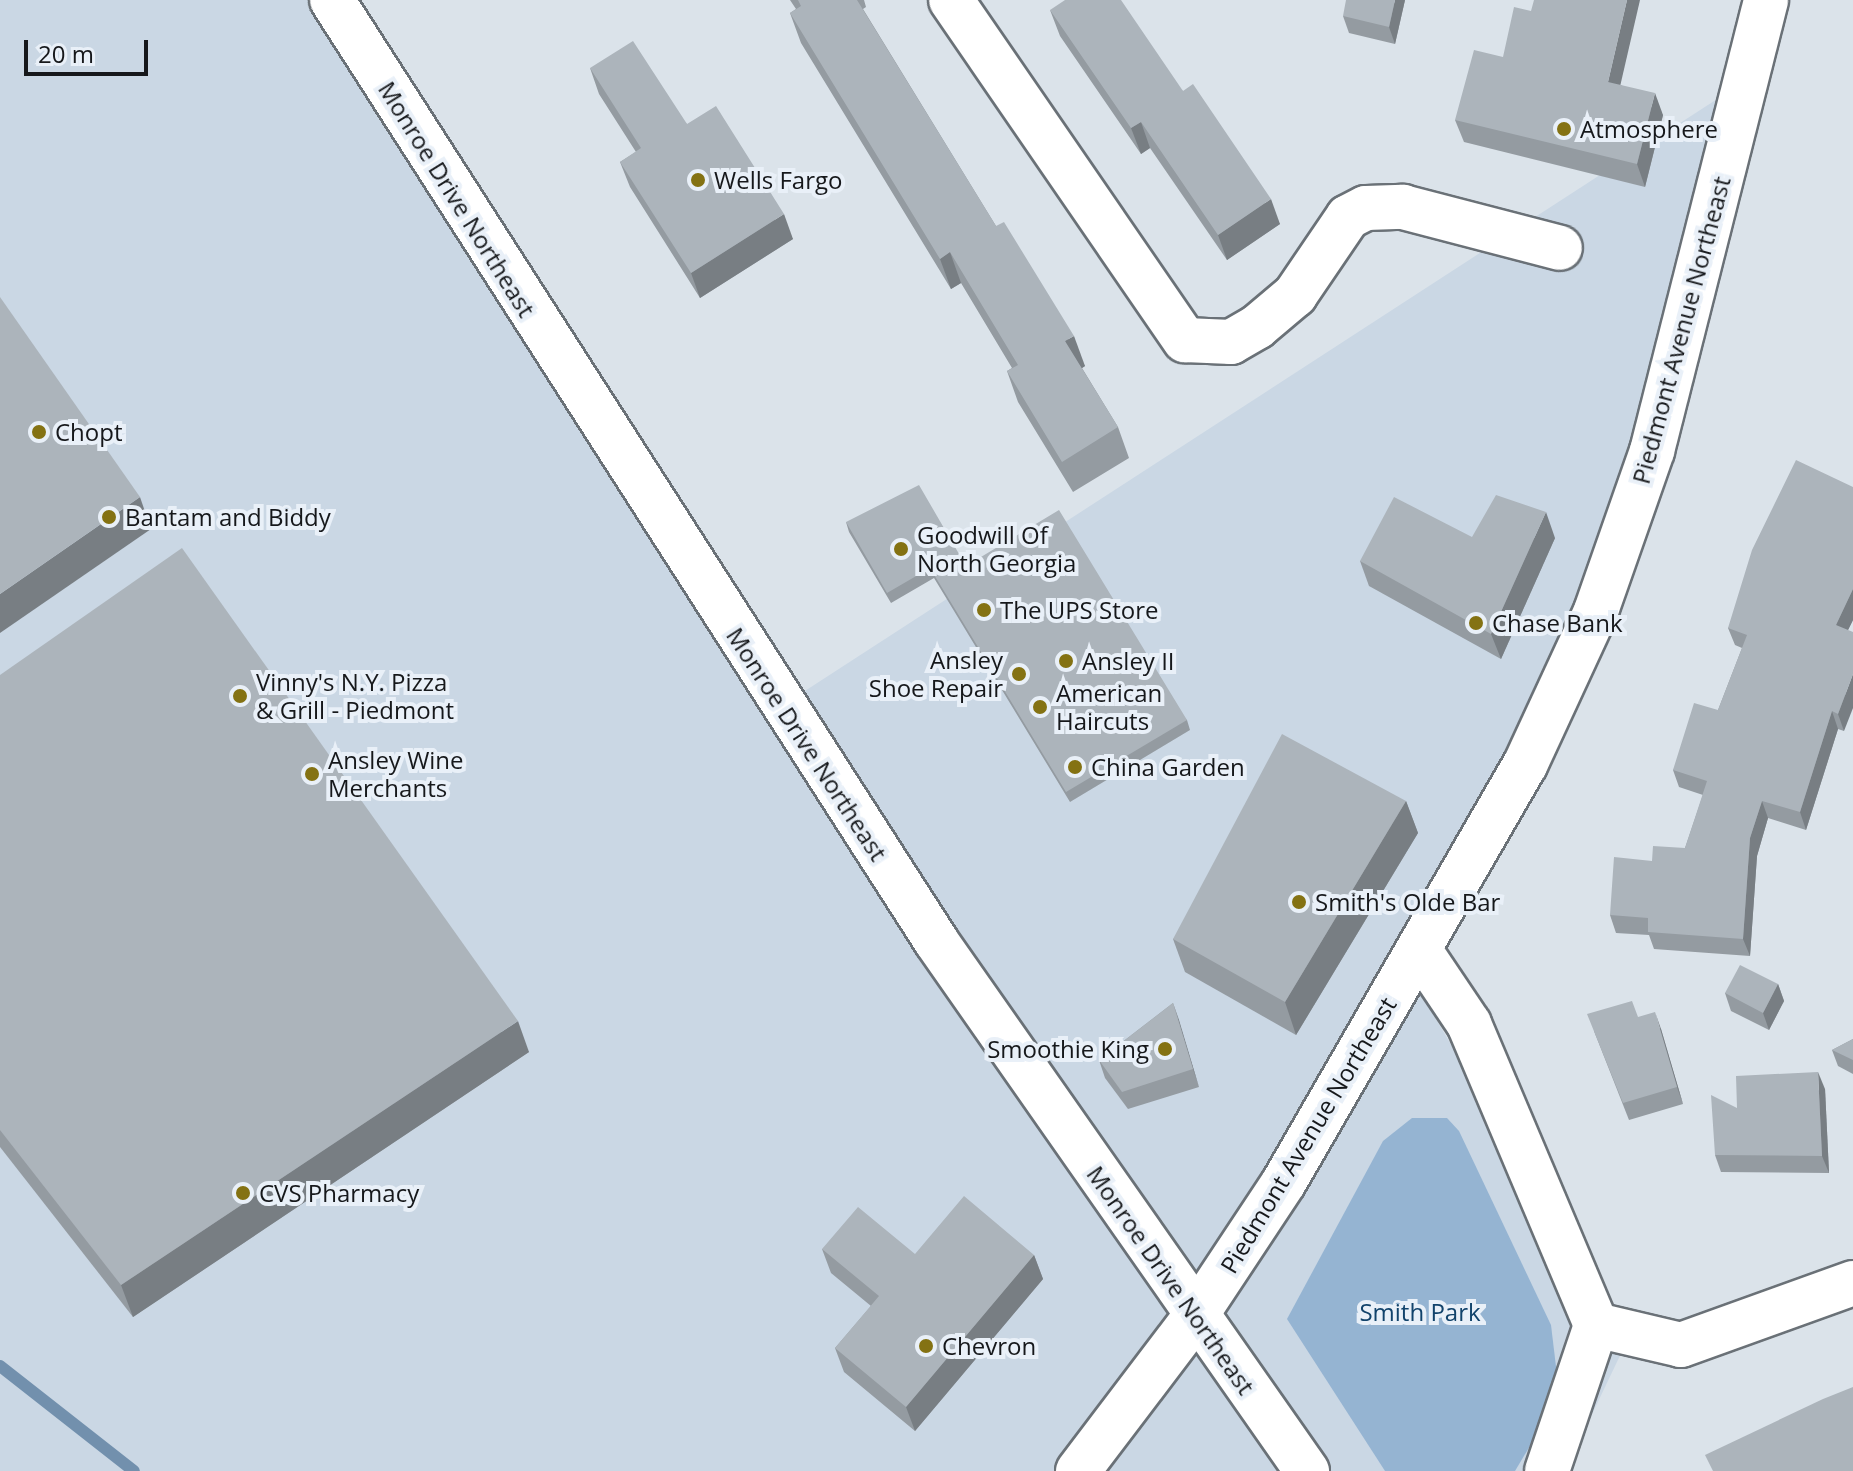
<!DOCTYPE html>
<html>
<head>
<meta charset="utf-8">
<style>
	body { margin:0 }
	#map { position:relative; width:1853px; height:1471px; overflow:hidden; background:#dbe3ea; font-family:"Open Sans",sans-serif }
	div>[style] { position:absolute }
	.built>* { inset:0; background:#cad7e4 }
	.green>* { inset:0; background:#95b4d2 }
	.stream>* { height:12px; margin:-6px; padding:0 6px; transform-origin:6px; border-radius:6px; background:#7290ad }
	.roads { filter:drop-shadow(2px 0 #6a7177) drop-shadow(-2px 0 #6a7177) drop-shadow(0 2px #6a7177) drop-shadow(0 -2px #6a7177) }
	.street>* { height:44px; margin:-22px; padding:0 22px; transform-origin:22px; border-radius:22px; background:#fff }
	.secondary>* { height:44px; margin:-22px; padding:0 22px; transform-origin:22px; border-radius:22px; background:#fff }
	.wall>* { inset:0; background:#949ba1 }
	.shaded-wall>* { inset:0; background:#787e83 }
	.building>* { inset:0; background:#acb4bb }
	.dots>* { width:22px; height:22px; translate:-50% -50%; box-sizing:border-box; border:4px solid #e9f0f8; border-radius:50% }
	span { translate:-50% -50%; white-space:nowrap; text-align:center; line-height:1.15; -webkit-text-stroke:8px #e9f0f8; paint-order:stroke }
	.poi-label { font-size:24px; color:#16181b }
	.left { translate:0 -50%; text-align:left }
	.right { translate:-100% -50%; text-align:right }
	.street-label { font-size:24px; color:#16181b }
	.park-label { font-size:24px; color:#12436b }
	.scale { position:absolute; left:24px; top:40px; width:124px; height:36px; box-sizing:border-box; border:4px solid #16181b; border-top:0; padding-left:10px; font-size:24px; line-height:28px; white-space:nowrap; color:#16181b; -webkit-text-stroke:6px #e9f0f8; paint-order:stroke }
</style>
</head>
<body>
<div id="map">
	<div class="built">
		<div style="clip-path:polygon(0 0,332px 0,791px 700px,1748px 79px,1609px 575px,1409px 973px,1626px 1343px,1565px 1471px,0 1471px)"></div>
	</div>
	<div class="green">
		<div style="clip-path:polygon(1412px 1118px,1447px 1118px,1459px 1131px,1551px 1325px,1557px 1375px,1549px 1414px,1515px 1471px,1385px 1471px,1287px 1319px,1383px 1141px)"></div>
	</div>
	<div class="stream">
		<div style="left:0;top:1366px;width:170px;rotate:38.1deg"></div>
	</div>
	<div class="roads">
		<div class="street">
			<div style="left:951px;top:0;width:413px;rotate:55.5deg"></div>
			<div style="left:1185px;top:340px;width:46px;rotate:2.5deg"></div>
			<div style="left:1231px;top:342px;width:30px;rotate:-30deg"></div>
			<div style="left:1257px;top:327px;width:50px;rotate:-40.1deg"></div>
			<div style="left:1295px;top:295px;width:94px;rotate:-55.8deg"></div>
			<div style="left:1348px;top:217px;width:20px;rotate:-27deg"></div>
			<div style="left:1366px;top:208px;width:37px;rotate:-2deg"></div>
			<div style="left:1403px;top:207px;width:162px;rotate:14.6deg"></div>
			<div style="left:1420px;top:951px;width:88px;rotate:56.1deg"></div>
			<div style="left:1469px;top:1024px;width:327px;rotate:67.1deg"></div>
			<div style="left:1596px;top:1325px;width:87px;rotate:13.2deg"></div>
			<div style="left:1681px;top:1345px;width:183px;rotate:-19.8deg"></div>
			<div style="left:1547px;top:1471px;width:154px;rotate:-71.4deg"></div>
		</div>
		<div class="secondary">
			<div style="left:332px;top:0;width:1118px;rotate:57.3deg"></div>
			<div style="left:936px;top:941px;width:647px;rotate:55.01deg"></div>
			<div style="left:1078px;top:1471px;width:192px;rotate:-52.8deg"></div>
			<div style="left:1194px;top:1318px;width:163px;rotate:-56.5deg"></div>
			<div style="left:1284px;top:1182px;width:482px;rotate:-60deg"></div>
			<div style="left:1525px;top:765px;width:170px;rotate:-65.2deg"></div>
			<div style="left:1596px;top:611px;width:170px;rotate:-70.7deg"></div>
			<div style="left:1652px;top:451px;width:465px;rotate:-75.8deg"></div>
		</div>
	</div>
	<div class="wall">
		<div style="clip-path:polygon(790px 0,864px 0,866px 7px,863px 9px,996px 226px,1085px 366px,1082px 368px,1118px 427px,1129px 458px,1073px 492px,1018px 402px,1007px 371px,1012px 368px,961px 283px,951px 289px,801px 43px,790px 13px,796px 9px)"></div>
		<div style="clip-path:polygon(1405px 0,1395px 44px,1349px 33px,1343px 16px)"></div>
		<div style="clip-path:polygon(1050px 10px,1183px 91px,1280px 224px,1227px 260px,1150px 148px,1141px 154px,1060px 36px)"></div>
		<div style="clip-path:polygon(590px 68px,687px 124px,793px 239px,700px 298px,630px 187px,620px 162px,636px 152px,599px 94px)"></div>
		<div style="clip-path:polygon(1621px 85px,1663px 115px,1645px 187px,1464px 142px,1455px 120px)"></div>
		<div style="clip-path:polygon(1853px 487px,1853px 620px,1848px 630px,1844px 731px,1838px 729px,1806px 830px,1768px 818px,1757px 856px,1750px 956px,1654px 949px,1649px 935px,1616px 933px,1610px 915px,1652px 861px,1685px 848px,1703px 795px,1679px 787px,1673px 770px,1718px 710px,1742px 648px,1735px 645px,1728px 628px)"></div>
		<div style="clip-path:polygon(846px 522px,966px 566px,1187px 720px,1190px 730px,1070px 802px,934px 578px,891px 603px,849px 532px)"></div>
		<div style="clip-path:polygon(1472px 537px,1555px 538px,1501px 659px,1369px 586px,1360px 561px)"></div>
		<div style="clip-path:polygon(0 675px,529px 1052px,133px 1317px,0 1147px)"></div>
		<div style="clip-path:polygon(1406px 801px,1418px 833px,1296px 1035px,1185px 972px,1173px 939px)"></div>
		<div style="clip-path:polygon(1778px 984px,1784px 1001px,1769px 1030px,1731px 1011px,1725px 993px)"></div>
		<div style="clip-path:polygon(1173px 1003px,1199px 1087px,1128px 1109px,1105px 1078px,1099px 1060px)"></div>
		<div style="clip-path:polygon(1638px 1017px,1661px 1029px,1683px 1104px,1629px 1120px,1594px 1031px)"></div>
		<div style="clip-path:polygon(1853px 1039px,1853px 1074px,1838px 1066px,1832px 1050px)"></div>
		<div style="clip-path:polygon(1825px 1089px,1829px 1173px,1721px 1172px,1715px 1155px,1737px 1108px)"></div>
		<div style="clip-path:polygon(822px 1249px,915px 1254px,1034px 1255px,1043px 1279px,915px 1431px,844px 1372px,835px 1348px,871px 1306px,831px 1273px)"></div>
	</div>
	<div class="shaded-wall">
		<div style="clip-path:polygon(1395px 0,1405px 0,1395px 44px,1389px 27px)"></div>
		<div style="clip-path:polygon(1627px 0,1640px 0,1616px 104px,1608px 82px)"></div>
		<div style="clip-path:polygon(1655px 93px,1663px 115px,1645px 187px,1637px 164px)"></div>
		<div style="clip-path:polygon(1141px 122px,1150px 148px,1141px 154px,1131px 128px)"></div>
		<div style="clip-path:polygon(1271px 199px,1280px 224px,1227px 260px,1218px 235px)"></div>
		<div style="clip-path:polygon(784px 214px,793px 239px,700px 298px,691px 273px)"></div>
		<div style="clip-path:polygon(950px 252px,961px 283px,951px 289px,940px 259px)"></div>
		<div style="clip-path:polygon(1074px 336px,1085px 366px,1076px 372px,1065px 341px)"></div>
		<div style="clip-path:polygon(140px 497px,151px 529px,0 633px,0 594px)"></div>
		<div style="clip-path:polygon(1546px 512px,1555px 538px,1501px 659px,1491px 634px)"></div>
		<div style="clip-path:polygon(1853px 589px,1853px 620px,1842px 642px,1836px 625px)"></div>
		<div style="clip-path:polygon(1853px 674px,1853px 708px,1844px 731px,1838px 714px)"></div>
		<div style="clip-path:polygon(1832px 711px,1838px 729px,1806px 830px,1800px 812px)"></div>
		<div style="clip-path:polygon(1406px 801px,1418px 833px,1296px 1035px,1285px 1002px)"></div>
		<div style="clip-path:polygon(1762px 801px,1768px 818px,1757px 856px,1750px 956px,1743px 939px,1750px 838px)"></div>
		<div style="clip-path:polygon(1778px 984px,1784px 1001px,1769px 1030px,1763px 1013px)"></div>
		<div style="clip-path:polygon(1173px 1003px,1179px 1020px,1199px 1087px,1193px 1069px)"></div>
		<div style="clip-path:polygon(1655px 1012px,1661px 1029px,1683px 1104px,1677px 1087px)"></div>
		<div style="clip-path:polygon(518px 1021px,529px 1052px,133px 1317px,121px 1285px)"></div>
		<div style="clip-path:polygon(1818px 1072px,1825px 1089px,1829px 1173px,1822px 1156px)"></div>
		<div style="clip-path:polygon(1034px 1255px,1043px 1279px,915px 1431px,906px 1407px)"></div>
	</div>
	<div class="building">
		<div style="clip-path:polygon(798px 0,857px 0,996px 226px,1004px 222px,1074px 336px,1065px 341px,1118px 427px,1062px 462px,1007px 371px,1018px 365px,950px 252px,940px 259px,790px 13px,801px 6px)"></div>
		<div style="clip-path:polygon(1065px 0,1121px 0,1183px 91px,1193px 84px,1271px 199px,1218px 235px,1141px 122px,1131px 128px,1050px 10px)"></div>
		<div style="clip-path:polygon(1346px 0,1395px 0,1389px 27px,1343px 16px)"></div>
		<div style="clip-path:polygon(1534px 0,1627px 0,1608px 82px,1655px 93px,1637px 164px,1455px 120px,1474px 50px,1503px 57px,1514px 7px,1531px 11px)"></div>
		<div style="clip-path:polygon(633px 41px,687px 124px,716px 106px,784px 214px,691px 273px,620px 162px,641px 148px,590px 68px)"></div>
		<div style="clip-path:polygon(0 297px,140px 497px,0 594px)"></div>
		<div style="clip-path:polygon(1796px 460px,1853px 487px,1853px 589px,1836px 625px,1853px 632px,1853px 674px,1838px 714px,1832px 711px,1800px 812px,1762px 801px,1750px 838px,1743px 939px,1648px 932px,1648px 918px,1610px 915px,1614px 857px,1652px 861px,1653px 846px,1685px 848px,1707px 781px,1673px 770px,1694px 703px,1718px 710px,1747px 635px,1728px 628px,1752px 550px)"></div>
		<div style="clip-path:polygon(919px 485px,966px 566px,1059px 510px,1187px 720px,1066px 792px,930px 568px,887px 593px,846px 522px)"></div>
		<div style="clip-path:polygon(1496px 495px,1546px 512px,1491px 634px,1360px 561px,1394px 497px,1472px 537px)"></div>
		<div style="clip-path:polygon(182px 548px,518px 1021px,121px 1285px,0 1130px,0 675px)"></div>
		<div style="clip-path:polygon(1282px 734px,1406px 801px,1285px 1002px,1173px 939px)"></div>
		<div style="clip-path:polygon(1740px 965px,1778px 984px,1763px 1013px,1725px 993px)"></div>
		<div style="clip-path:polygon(1632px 1001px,1638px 1017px,1655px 1012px,1677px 1087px,1623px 1103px,1587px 1014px)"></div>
		<div style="clip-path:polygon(1173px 1003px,1193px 1069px,1122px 1092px,1099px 1060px)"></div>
		<div style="clip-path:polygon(1853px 1039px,1853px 1060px,1832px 1050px)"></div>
		<div style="clip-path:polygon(1818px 1072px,1822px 1156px,1715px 1155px,1711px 1095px,1737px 1108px,1736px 1076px)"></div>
		<div style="clip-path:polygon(964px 1196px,1034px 1255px,906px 1407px,835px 1348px,879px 1296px,822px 1249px,858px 1207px,915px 1254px)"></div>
		<div style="clip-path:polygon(1853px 1387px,1853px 1471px,1713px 1471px,1705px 1455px,1823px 1399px)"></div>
	</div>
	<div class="dots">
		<div style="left:1564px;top:129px;background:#847213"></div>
		<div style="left:698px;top:180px;background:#847213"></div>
		<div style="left:39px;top:432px;background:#847213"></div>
		<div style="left:109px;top:517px;background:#847213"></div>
		<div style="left:901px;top:549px;background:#847213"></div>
		<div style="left:984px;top:610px;background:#847213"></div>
		<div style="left:1476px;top:623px;background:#847213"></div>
		<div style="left:1066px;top:661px;background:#847213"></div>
		<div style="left:1019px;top:674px;background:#847213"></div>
		<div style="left:240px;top:696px;background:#847213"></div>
		<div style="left:1040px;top:707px;background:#847213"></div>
		<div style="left:1075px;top:767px;background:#847213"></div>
		<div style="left:312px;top:774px;background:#847213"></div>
		<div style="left:1299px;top:902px;background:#847213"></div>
		<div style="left:1165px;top:1049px;background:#847213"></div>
		<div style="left:243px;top:1193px;background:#847213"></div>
		<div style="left:926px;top:1346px;background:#847213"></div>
	</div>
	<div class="poi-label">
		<span class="left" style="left:1580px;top:129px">Atmosphere</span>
		<span class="left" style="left:714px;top:180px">Wells Fargo</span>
		<span class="left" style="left:55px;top:432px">Chopt</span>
		<span class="left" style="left:125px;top:517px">Bantam and Biddy</span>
		<span class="left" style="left:917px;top:549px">Goodwill Of<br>North Georgia</span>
		<span class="left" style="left:1000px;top:610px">The UPS Store</span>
		<span class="left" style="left:1492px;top:623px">Chase Bank</span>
		<span class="right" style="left:1003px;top:674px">Ansley<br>Shoe Repair</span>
		<span class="left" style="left:1082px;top:661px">Ansley II</span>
		<span class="left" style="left:256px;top:696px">Vinny's N.Y. Pizza<br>&amp; Grill - Piedmont</span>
		<span class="left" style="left:1056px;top:707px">American<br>Haircuts</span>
		<span class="left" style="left:328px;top:774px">Ansley Wine<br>Merchants</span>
		<span class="left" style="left:1091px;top:767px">China Garden</span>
		<span class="left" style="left:1315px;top:902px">Smith's Olde Bar</span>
		<span class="right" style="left:1149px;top:1049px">Smoothie King</span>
		<span class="left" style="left:259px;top:1193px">CVS Pharmacy</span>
		<span class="left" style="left:942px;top:1346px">Chevron</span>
	</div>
	<div class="street-label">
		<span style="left:457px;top:199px;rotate:58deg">Monroe Drive Northeast</span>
		<span style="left:1681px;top:330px;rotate:-75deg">Piedmont Avenue Northeast</span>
		<span style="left:807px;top:744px;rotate:57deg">Monroe Drive Northeast</span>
		<span style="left:1308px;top:1135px;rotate:-59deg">Piedmont Avenue Northeast</span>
		<span style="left:1171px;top:1280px;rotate:55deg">Monroe Drive Northeast</span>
	</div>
	<div class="park-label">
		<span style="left:1420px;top:1312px">Smith Park</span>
	</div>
	<div class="scale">20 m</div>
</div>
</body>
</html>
